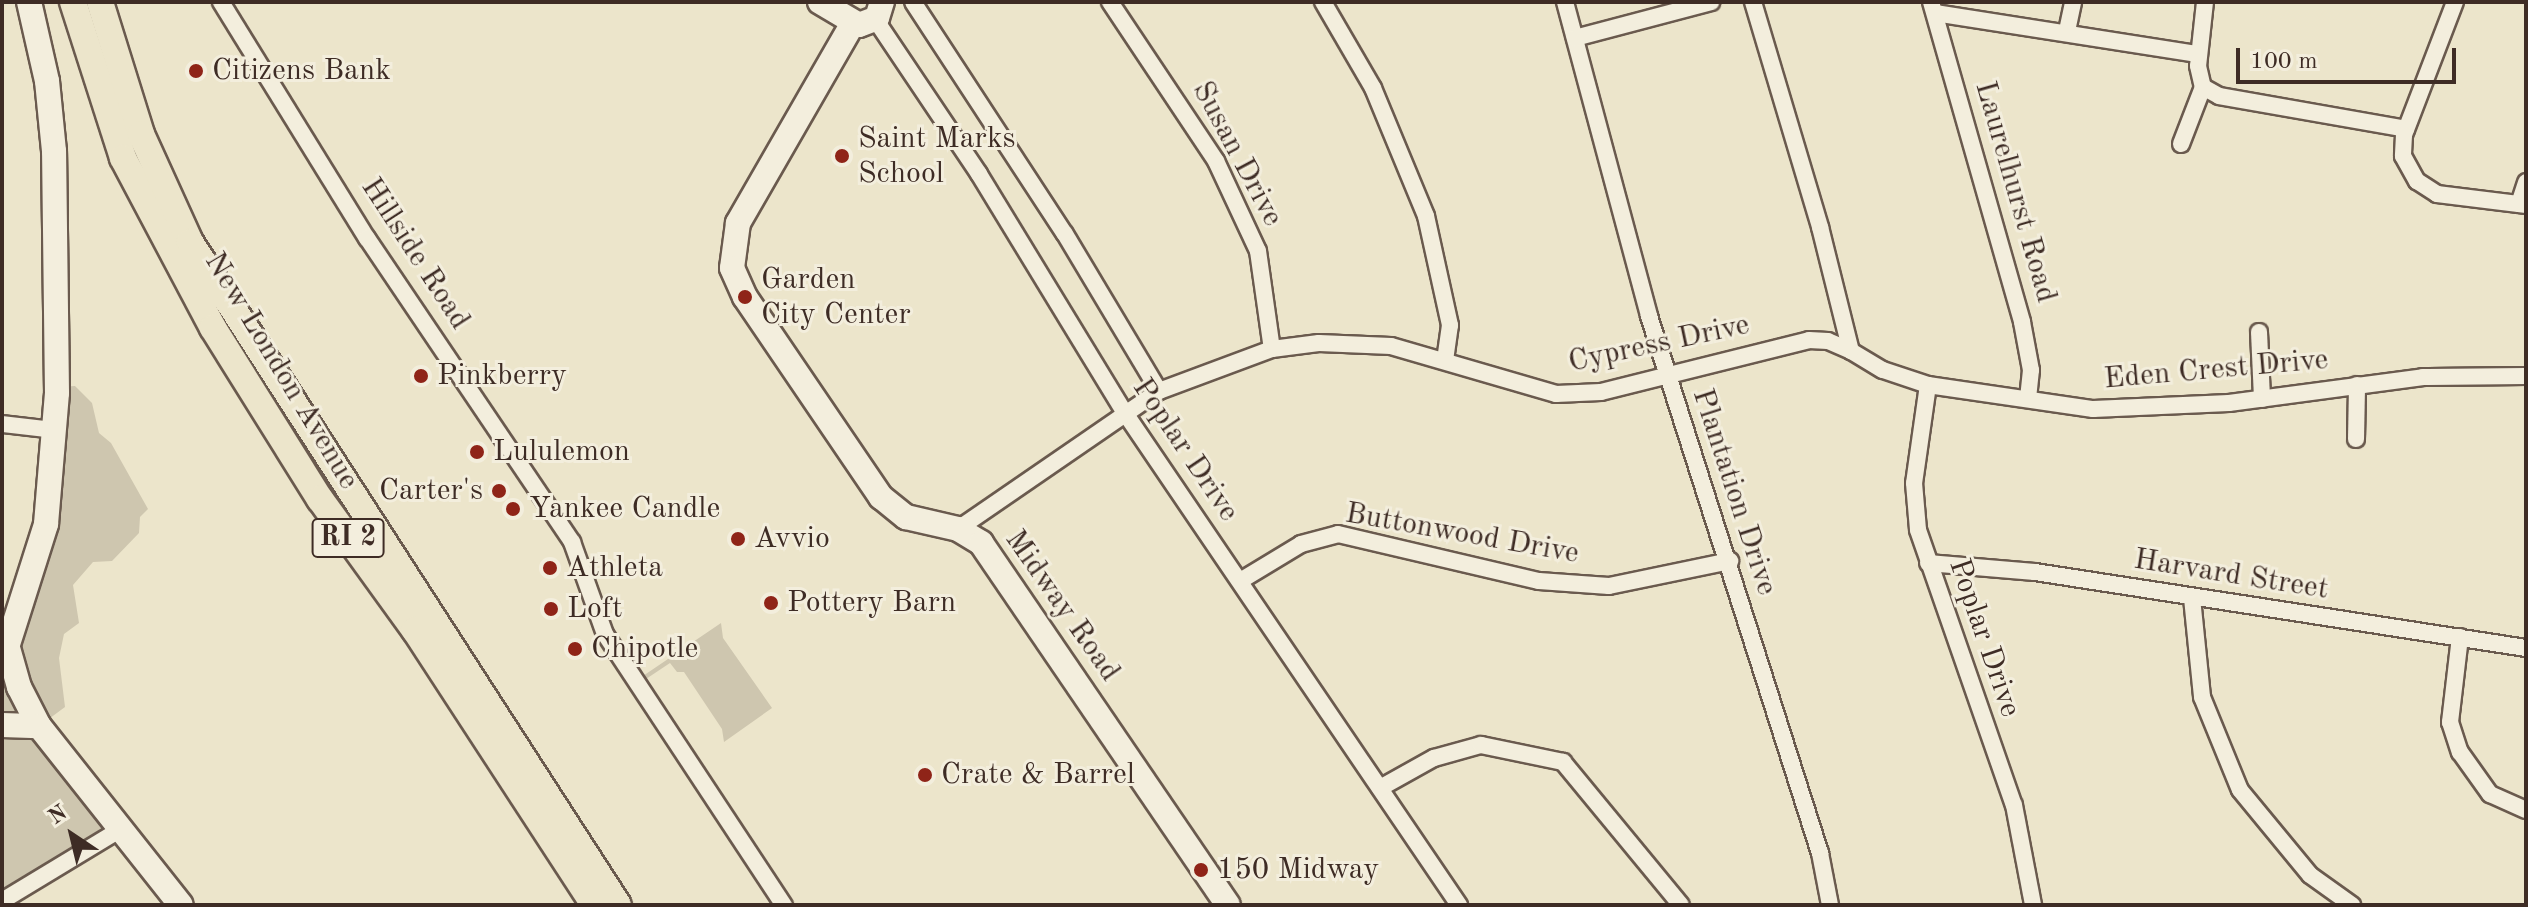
<!DOCTYPE html>
<html>
<head>
<meta charset="utf-8">
<style>
	body { margin:0 }
	#map { position:relative; width:2528px; height:907px; overflow:hidden; background:#ece5cb; font-family:"Old Standard TT",serif }
	div>[style] { position:absolute }
	.green>* { inset:0; background:#cec6af }
	.roads { filter:drop-shadow(2px 0 #6a5a4e) drop-shadow(-2px 0 #6a5a4e) drop-shadow(0 2px #6a5a4e) drop-shadow(0 -2px #6a5a4e) }
	.street>* { height:16px; margin:-8px; padding:0 8px; transform-origin:8px; border-radius:8px; background:#f3eedd }
	.secondary>* { height:24px; margin:-12px; padding:0 12px; transform-origin:12px; border-radius:12px; background:#f3eedd }
	.primary>* { height:26px; margin:-13px; padding:0 13px; transform-origin:13px; border-radius:13px; background:#ece5cb }
	.dots>* { width:22px; height:22px; translate:-50% -50%; box-sizing:border-box; border:4px solid #f3eedd; border-radius:50% }
	span { translate:-50% -50%; white-space:nowrap; text-align:center; line-height:1.15; -webkit-text-stroke:6px #f3eedd; paint-order:stroke }
	.shield-label span { padding:2px 6px; background:#f3eedd; border:2px solid; border-radius:6px; -webkit-text-stroke-width:0 }
	.shield-label { font-size:28px; color:#3e2c25; font-weight:700 }
	.poi-label { font-size:30px; color:#3e2c25 }
	.left { translate:0 -50%; text-align:left }
	.right { translate:-100% -50%; text-align:right }
	.street-label { font-size:30px; color:#3e2c25 }
	.frame { position:absolute; inset:0; border:4px solid #3e2c25; pointer-events:none }
	.north { position:absolute; left:32px; top:795px; width:80px; height:80px; -webkit-text-stroke:6px #f3eedd; paint-order:stroke; rotate:325deg; font-size:22px; font-weight:700; line-height:32px; text-align:center; color:#3e2c25 }
	.north::after { content:''; display:block; margin:auto; width:28px; height:36px; background:#3e2c25; clip-path:polygon(50% 0,100% 100%,50% 72%,0 100%) }
	.scale { position:absolute; left:2236px; top:48px; width:220px; height:36px; box-sizing:border-box; border:4px solid #3e2c25; border-top:0; padding-left:10px; font-size:24px; line-height:28px; white-space:nowrap; color:#3e2c25; -webkit-text-stroke:6px #f3eedd; paint-order:stroke }
</style>
</head>
<body>
<div id="map">
	<div class="green">
		<div style="clip-path:polygon(75px 386px,92px 403px,99px 433px,111px 443px,148px 509px,140px 517px,139px 533px,112px 561px,93px 562px,73px 585px,79px 623px,64px 634px,59px 658px,65px 707px,42px 724px,117px 823px,2px 899px,2px 661px,23px 606px,58px 387px)"></div>
		<div style="clip-path:polygon(721px 623px,723px 638px,772px 708px,724px 742px,722px 729px,684px 672px,677px 672px,670px 663px,643px 681px,640px 678px)"></div>
	</div>
	<div class="roads">
		<div class="street">
			<div style="left:221px;top:2px;width:278px;rotate:58.3deg"></div>
			<div style="left:367px;top:238px;width:367px;rotate:56deg"></div>
			<div style="left:572px;top:542px;width:98px;rotate:70.3deg"></div>
			<div style="left:605px;top:634px;width:325px;rotate:56.6deg"></div>
			<div style="left:913px;top:2px;width:277px;rotate:56.8deg"></div>
			<div style="left:1065px;top:234px;width:183px;rotate:59.1deg"></div>
			<div style="left:1110px;top:2px;width:191px;rotate:56.3deg"></div>
			<div style="left:1216px;top:161px;width:99px;rotate:65deg"></div>
			<div style="left:1258px;top:251px;width:99px;rotate:81.9deg"></div>
			<div style="left:1323px;top:2px;width:99px;rotate:59.8deg"></div>
			<div style="left:1373px;top:88px;width:139px;rotate:67.5deg"></div>
			<div style="left:1426px;top:216px;width:112px;rotate:77.6deg"></div>
			<div style="left:1450px;top:325px;width:35px;rotate:98deg"></div>
			<div style="left:1565px;top:2px;width:325px;rotate:75deg"></div>
			<div style="left:1649px;top:316px;width:564px;rotate:72.34deg"></div>
			<div style="left:1820px;top:853px;width:53px;rotate:79.1deg"></div>
			<div style="left:1753px;top:2px;width:235px;rotate:73.4deg"></div>
			<div style="left:1820px;top:227px;width:128px;rotate:76deg"></div>
			<div style="left:1851px;top:351px;width:37px;rotate:31deg"></div>
			<div style="left:1883px;top:370px;width:47px;rotate:18.4deg"></div>
			<div style="left:1928px;top:385px;width:167px;rotate:8.3deg"></div>
			<div style="left:2093px;top:409px;width:136px;rotate:-2.5deg"></div>
			<div style="left:2229px;top:403px;width:196px;rotate:-7.6deg"></div>
			<div style="left:2423px;top:377px;width:103px;rotate:-0.6deg"></div>
			<div style="left:1931px;top:2px;width:333px;rotate:74.1deg"></div>
			<div style="left:2022px;top:322px;width:49px;rotate:79.4deg"></div>
			<div style="left:2031px;top:370px;width:28px;rotate:96deg"></div>
			<div style="left:2205px;top:2px;width:64px;rotate:96.2deg"></div>
			<div style="left:2198px;top:66px;width:22px;rotate:77deg"></div>
			<div style="left:2203px;top:87px;width:18px;rotate:29deg"></div>
			<div style="left:2219px;top:96px;width:190px;rotate:10deg"></div>
			<div style="left:2455px;top:2px;width:142px;rotate:111deg"></div>
			<div style="left:2404px;top:135px;width:21px;rotate:93deg"></div>
			<div style="left:2403px;top:156px;width:29px;rotate:61deg"></div>
			<div style="left:2417px;top:181px;width:24px;rotate:33deg"></div>
			<div style="left:2437px;top:194px;width:90px;rotate:7deg"></div>
			<div style="left:1935px;top:13px;width:266px;rotate:8.9deg"></div>
			<div style="left:875px;top:19px;width:187px;rotate:56.1deg"></div>
			<div style="left:979px;top:174px;width:280px;rotate:58.6deg"></div>
			<div style="left:1125px;top:413px;width:595px;rotate:55.83deg"></div>
			<div style="left:2067px;top:31px;width:30px;rotate:-78deg"></div>
			<div style="left:1575px;top:38px;width:141px;rotate:-14.8deg"></div>
			<div style="left:2181px;top:144px;width:61px;rotate:-68.9deg"></div>
			<div style="left:2519px;top:204px;width:23px;rotate:-72deg"></div>
			<div style="left:2259px;top:332px;width:67px;rotate:87.4deg"></div>
			<div style="left:1928px;top:385px;width:99px;rotate:98.1deg"></div>
			<div style="left:1914px;top:483px;width:47px;rotate:85.1deg"></div>
			<div style="left:1918px;top:530px;width:291px;rotate:70.8deg"></div>
			<div style="left:2014px;top:805px;width:102px;rotate:79.2deg"></div>
			<div style="left:2px;top:424px;width:52px;rotate:6.6deg"></div>
			<div style="left:2356px;top:439px;width:54px;rotate:-88.9deg"></div>
			<div style="left:958px;top:529px;width:244px;rotate:-34.5deg"></div>
			<div style="left:1159px;top:391px;width:121px;rotate:-20.4deg"></div>
			<div style="left:1272px;top:349px;width:47px;rotate:-7.3deg"></div>
			<div style="left:1319px;top:343px;width:72px;rotate:2.4deg"></div>
			<div style="left:1391px;top:346px;width:172px;rotate:16.2deg"></div>
			<div style="left:1556px;top:394px;width:45px;rotate:-2.5deg"></div>
			<div style="left:1601px;top:392px;width:214px;rotate:-14deg"></div>
			<div style="left:1809px;top:340px;width:19px;rotate:3deg"></div>
			<div style="left:1828px;top:341px;width:25px;rotate:23deg"></div>
			<div style="left:1928px;top:563px;width:107px;rotate:4.8deg"></div>
			<div style="left:2035px;top:572px;width:497px;rotate:8.8deg"></div>
			<div style="left:1240px;top:581px;width:71px;rotate:-31.2deg"></div>
			<div style="left:1301px;top:544px;width:38px;rotate:-15deg"></div>
			<div style="left:1338px;top:534px;width:206px;rotate:13.2deg"></div>
			<div style="left:1539px;top:581px;width:70px;rotate:4.1deg"></div>
			<div style="left:1609px;top:586px;width:124px;rotate:-11.7deg"></div>
			<div style="left:2192px;top:598px;width:100px;rotate:84.2deg"></div>
			<div style="left:2202px;top:697px;width:100px;rotate:67.8deg"></div>
			<div style="left:2240px;top:790px;width:110px;rotate:50.5deg"></div>
			<div style="left:2310px;top:875px;width:52px;rotate:35.5deg"></div>
			<div style="left:2460px;top:637px;width:86px;rotate:96.7deg"></div>
			<div style="left:2450px;top:722px;width:32px;rotate:72deg"></div>
			<div style="left:2460px;top:752px;width:52px;rotate:54.5deg"></div>
			<div style="left:2490px;top:794px;width:39px;rotate:24deg"></div>
			<div style="left:1380px;top:788px;width:62px;rotate:-29.1deg"></div>
			<div style="left:1434px;top:758px;width:49px;rotate:-15.5deg"></div>
			<div style="left:1481px;top:745px;width:84px;rotate:11.7deg"></div>
			<div style="left:1563px;top:762px;width:185px;rotate:50.5deg"></div>
			<div style="left:2px;top:901px;width:139px;rotate:-31.2deg"></div>
		</div>
		<div class="secondary">
			<div style="left:820px;top:2px;width:45px;rotate:30.5deg"></div>
			<div style="left:859px;top:25px;width:19px;rotate:-21deg"></div>
			<div style="left:877px;top:18px;width:17px;rotate:-73deg"></div>
			<div style="left:853px;top:23px;width:231px;rotate:119.9deg"></div>
			<div style="left:738px;top:223px;width:45px;rotate:97.6deg"></div>
			<div style="left:732px;top:268px;width:32px;rotate:66deg"></div>
			<div style="left:745px;top:297px;width:242px;rotate:55.8deg"></div>
			<div style="left:881px;top:497px;width:32px;rotate:39deg"></div>
			<div style="left:906px;top:517px;width:53px;rotate:13deg"></div>
			<div style="left:958px;top:529px;width:27px;rotate:31deg"></div>
			<div style="left:981px;top:543px;width:438px;rotate:55.7deg"></div>
			<div style="left:8px;top:648px;width:41px;rotate:74.2deg"></div>
			<div style="left:19px;top:687px;width:44px;rotate:62.9deg"></div>
			<div style="left:39px;top:726px;width:228px;rotate:51.6deg"></div>
			<div style="left:2px;top:663px;width:146px;rotate:-72.4deg"></div>
			<div style="left:46px;top:524px;width:131px;rotate:-85.2deg"></div>
			<div style="left:57px;top:393px;width:242px;rotate:-90.7deg"></div>
			<div style="left:54px;top:151px;width:70px;rotate:-95.7deg"></div>
			<div style="left:47px;top:81px;width:81px;rotate:-102.8deg"></div>
			<div style="left:2px;top:725px;width:37px;rotate:2deg"></div>
		</div>
		<div class="primary">
			<div style="left:73px;top:2px;width:164px;rotate:72.2deg"></div>
			<div style="left:123px;top:158px;width:192px;rotate:62.1deg"></div>
			<div style="left:213px;top:328px;width:202px;rotate:58deg"></div>
			<div style="left:320px;top:499px;width:162px;rotate:54.1deg"></div>
			<div style="left:415px;top:630px;width:328px;rotate:56.9deg"></div>
			<div style="left:100px;top:2px;width:138px;rotate:72.7deg"></div>
			<div style="left:141px;top:134px;width:119px;rotate:65.6deg"></div>
			<div style="left:190px;top:242px;width:789px;rotate:57.16deg"></div>
		</div>
	</div>
	<div class="dots">
		<div style="left:196px;top:71px;background:#8f2418"></div>
		<div style="left:842px;top:156px;background:#8f2418"></div>
		<div style="left:745px;top:297px;background:#8f2418"></div>
		<div style="left:421px;top:376px;background:#8f2418"></div>
		<div style="left:477px;top:452px;background:#8f2418"></div>
		<div style="left:499px;top:491px;background:#8f2418"></div>
		<div style="left:513px;top:509px;background:#8f2418"></div>
		<div style="left:738px;top:539px;background:#8f2418"></div>
		<div style="left:550px;top:568px;background:#8f2418"></div>
		<div style="left:771px;top:603px;background:#8f2418"></div>
		<div style="left:551px;top:609px;background:#8f2418"></div>
		<div style="left:575px;top:649px;background:#8f2418"></div>
		<div style="left:925px;top:775px;background:#8f2418"></div>
		<div style="left:1201px;top:870px;background:#8f2418"></div>
	</div>
	<div class="shield-label">
		<span style="left:348px;top:538px">RI 2</span>
	</div>
	<div class="poi-label">
		<span class="left" style="left:212px;top:71px">Citizens Bank</span>
		<span class="left" style="left:858px;top:156px">Saint Marks<br>School</span>
		<span class="left" style="left:761px;top:297px">Garden<br>City Center</span>
		<span class="left" style="left:437px;top:376px">Pinkberry</span>
		<span class="left" style="left:493px;top:452px">Lululemon</span>
		<span class="right" style="left:483px;top:491px">Carter's</span>
		<span class="left" style="left:529px;top:509px">Yankee Candle</span>
		<span class="left" style="left:754px;top:539px">Avvio</span>
		<span class="left" style="left:566px;top:568px">Athleta</span>
		<span class="left" style="left:787px;top:603px">Pottery Barn</span>
		<span class="left" style="left:567px;top:609px">Loft</span>
		<span class="left" style="left:591px;top:649px">Chipotle</span>
		<span class="left" style="left:941px;top:775px">Crate &amp; Barrel</span>
		<span class="left" style="left:1217px;top:870px">150 Midway</span>
	</div>
	<div class="street-label">
		<span style="left:1237px;top:154px;rotate:62deg">Susan Drive</span>
		<span style="left:2015px;top:192px;rotate:74deg">Laurelhurst Road</span>
		<span style="left:415px;top:254px;rotate:57deg">Hillside Road</span>
		<span style="left:1659px;top:344px;rotate:-12deg">Cypress Drive</span>
		<span style="left:2216px;top:370px;rotate:-5deg">Eden Crest Drive</span>
		<span style="left:281px;top:371px;rotate:59deg">New London Avenue</span>
		<span style="left:1185px;top:450px;rotate:56deg">Poplar Drive</span>
		<span style="left:1734px;top:492px;rotate:72deg">Plantation Drive</span>
		<span style="left:1462px;top:534px;rotate:10deg">Buttonwood Drive</span>
		<span style="left:2231px;top:575px;rotate:9deg">Harvard Street</span>
		<span style="left:1062px;top:606px;rotate:55deg">Midway Road</span>
		<span style="left:1984px;top:638px;rotate:71deg">Poplar Drive</span>
	</div>
	<div class="frame"></div>
	<div class="north">N</div>
	<div class="scale">100 m</div>
</div>
</body>
</html>
